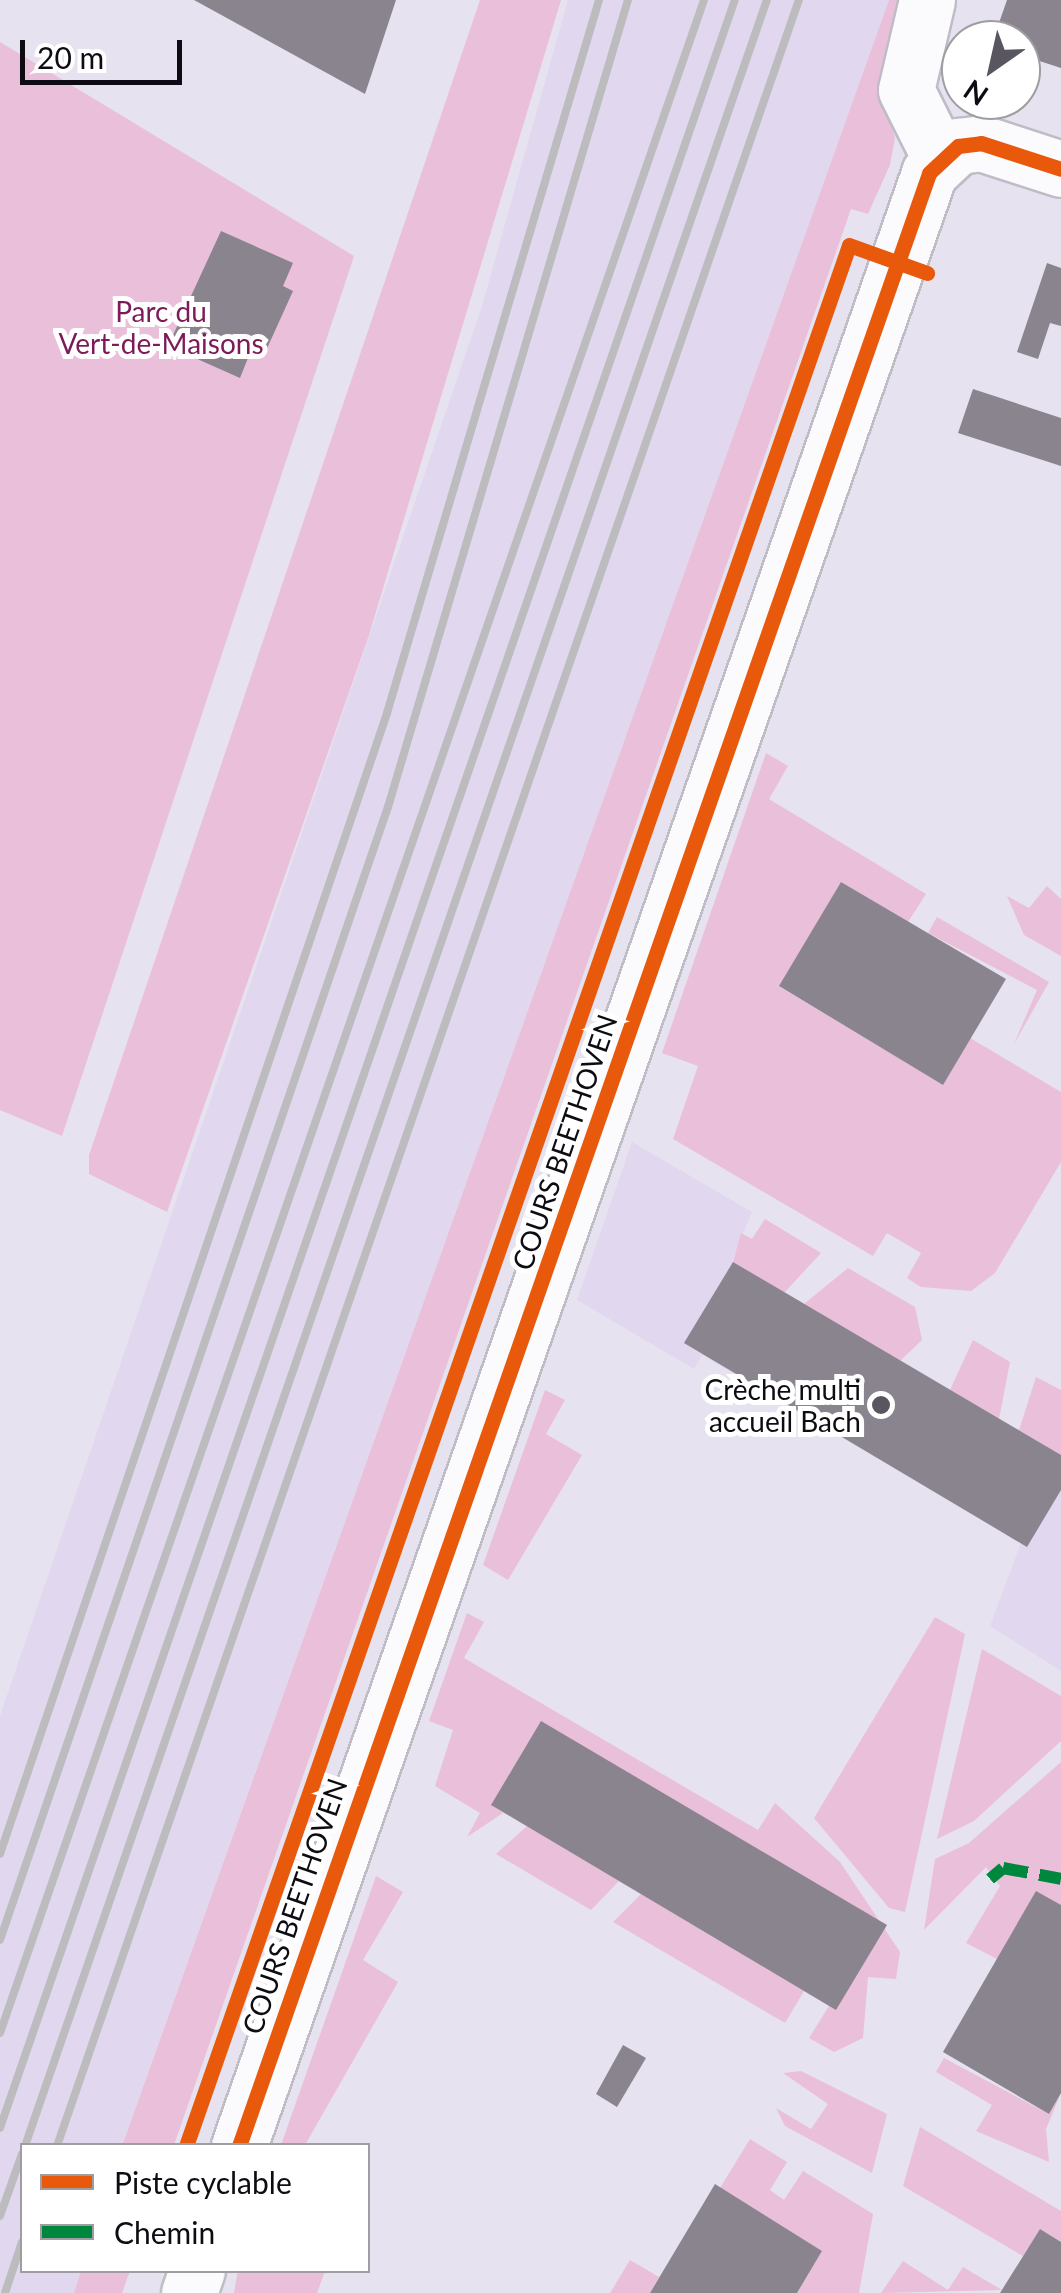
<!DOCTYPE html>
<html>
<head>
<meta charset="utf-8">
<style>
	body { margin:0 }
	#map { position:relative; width:1061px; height:2293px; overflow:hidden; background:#e7e2ef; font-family:Lato,sans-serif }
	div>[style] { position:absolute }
	.built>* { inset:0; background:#e1d7ef }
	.green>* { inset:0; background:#eabfd9 }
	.building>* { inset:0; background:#8a848e }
	.roads { filter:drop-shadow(2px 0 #bfbcc6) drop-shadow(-2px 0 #bfbcc6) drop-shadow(0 2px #bfbcc6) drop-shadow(0 -2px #bfbcc6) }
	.minor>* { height:55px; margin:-27.5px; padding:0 27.5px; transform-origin:27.5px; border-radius:27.5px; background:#fbfbfd }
	.rail>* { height:8px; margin:-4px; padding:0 4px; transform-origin:4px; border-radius:4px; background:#bcbcbf }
	.quiet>* { height:12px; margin-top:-6px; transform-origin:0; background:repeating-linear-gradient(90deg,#00873e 0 25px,transparent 0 37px) }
	.cycleway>* { height:15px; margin:-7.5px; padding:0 7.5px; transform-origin:7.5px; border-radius:7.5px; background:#e8590c }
	.dots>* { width:28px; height:28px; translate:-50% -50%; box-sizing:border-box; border:5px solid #fff; border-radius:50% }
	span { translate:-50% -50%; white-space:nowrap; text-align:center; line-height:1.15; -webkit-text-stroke:10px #fff; paint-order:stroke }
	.park-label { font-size:28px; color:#7d1a57 }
	.street-label { font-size:28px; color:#0e0b13 }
	.poi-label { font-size:28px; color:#0e0b13 }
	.right { translate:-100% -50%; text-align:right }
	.legend { position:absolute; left:20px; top:2143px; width:350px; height:130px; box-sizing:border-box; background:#fff; border:2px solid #9f9da1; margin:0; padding:12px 18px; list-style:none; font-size:30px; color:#0e0b13 }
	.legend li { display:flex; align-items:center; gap:20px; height:50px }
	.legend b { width:50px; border:2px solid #9f9da1 }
	.north { position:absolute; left:941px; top:20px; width:100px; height:100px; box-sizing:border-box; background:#fff; border:2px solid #9f9da1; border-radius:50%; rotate:214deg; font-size:28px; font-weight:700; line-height:40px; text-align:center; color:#0e0b13 }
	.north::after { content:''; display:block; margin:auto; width:35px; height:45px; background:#5a5660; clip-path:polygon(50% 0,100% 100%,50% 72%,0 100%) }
	.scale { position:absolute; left:20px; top:40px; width:162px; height:45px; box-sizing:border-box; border:5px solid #0e0b13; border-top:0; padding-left:12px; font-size:30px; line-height:35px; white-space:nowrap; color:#0e0b13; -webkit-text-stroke:8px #fff; paint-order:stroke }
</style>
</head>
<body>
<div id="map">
	<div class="built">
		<div style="clip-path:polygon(568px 0,889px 0,122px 2145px,22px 2146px,22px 2270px,81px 2271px,74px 2293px,0 2293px,0 1716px,482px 306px)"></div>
		<div style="clip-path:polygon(632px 1142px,752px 1212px,732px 1261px,1061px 1455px,1061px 1671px,990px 1626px,1021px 1543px,702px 1355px,694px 1369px,577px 1300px)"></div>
	</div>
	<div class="green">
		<div style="clip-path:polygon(480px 0,561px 0,368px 638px,167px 1212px,89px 1174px,89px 1155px)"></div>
		<div style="clip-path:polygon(889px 0,903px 0,879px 84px,895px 138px,890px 165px,868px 214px,851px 209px,174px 2145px,122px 2146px)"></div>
		<div style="clip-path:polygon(0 42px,354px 256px,62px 1136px,0 1110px)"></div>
		<div style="clip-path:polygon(766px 753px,788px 766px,769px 799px,926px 894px,908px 922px,841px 882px,780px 987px,942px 1084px,970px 1038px,1061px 1092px,1061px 1162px,995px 1273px,971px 1291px,921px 1287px,907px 1278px,921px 1253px,887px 1233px,873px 1256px,673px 1139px,698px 1066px,662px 1053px)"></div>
		<div style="clip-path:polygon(1047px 886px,1061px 899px,1061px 956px,1024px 935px,1007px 896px,1029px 908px)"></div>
		<div style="clip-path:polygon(937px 917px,1049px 982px,1014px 1044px,1037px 990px,928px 933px)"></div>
		<div style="clip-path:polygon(765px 1219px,821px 1253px,784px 1293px,733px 1262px,741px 1233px,752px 1239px)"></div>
		<div style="clip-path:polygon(848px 1268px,915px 1307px,922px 1340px,900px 1361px,804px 1304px)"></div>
		<div style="clip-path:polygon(973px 1340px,1010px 1362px,999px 1419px,950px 1390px)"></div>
		<div style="clip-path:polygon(1036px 1377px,1061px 1390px,1061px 1455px,1019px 1430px)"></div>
		<div style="clip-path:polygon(545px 1390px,565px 1400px,546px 1434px,582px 1455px,508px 1580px,483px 1565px)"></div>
		<div style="clip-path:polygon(467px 1613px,484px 1622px,464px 1658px,758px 1830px,775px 1803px,840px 1862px,900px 1952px,896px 1979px,868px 1977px,863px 2038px,834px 2052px,809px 2038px,829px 2006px,836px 2010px,492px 1805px,503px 1813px,467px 1837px,480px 1813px,435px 1786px,453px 1730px,429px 1721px)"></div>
		<div style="clip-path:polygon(935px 1617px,965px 1634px,905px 1912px,889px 1908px,814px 1818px)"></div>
		<div style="clip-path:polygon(982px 1649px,1061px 1696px,1061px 1741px,974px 1821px,937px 1839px)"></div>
		<div style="clip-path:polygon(1061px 1762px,1061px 1905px,997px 1959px,966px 1943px,1000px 1886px,986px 1867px,924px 1930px,935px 1859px,969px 1843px)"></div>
		<div style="clip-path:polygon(527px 1826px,619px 1881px,591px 1910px,496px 1854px)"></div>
		<div style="clip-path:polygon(376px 1876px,403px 1892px,363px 1960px,398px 1982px,305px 2145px,281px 2145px)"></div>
		<div style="clip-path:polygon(641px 1894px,804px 1991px,785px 2023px,613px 1922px)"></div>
		<div style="clip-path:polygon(944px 2058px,1049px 2114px,1061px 2093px,1046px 2129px,1049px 2162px,976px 2131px,992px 2105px,936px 2072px)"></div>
		<div style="clip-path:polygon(801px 2071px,887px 2114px,872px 2173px,785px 2126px,776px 2108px,811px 2129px,828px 2104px,783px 2073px)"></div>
		<div style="clip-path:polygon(920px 2127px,1061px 2211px,1061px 2242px,1040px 2229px,1023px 2256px,903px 2186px)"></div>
		<div style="clip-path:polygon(750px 2139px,787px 2162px,770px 2190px,784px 2200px,803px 2171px,873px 2214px,859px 2293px,797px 2293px,822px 2251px,720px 2188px)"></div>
		<div style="clip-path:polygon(630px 2260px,659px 2277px,650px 2293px,610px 2293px)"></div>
		<div style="clip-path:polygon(903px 2261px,948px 2290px,963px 2267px,1002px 2290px,881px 2293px)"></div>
		<div style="clip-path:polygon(238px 2270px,325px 2270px,325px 2271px,317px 2293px,234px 2293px)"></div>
		<div style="clip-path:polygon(81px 2271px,81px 2270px,130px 2271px,122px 2293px,74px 2293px)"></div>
	</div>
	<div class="building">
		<div style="clip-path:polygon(194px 0,396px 0,365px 94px)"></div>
		<div style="clip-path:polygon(1007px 0,1061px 0,1061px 68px,1021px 55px,1021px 40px,993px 40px)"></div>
		<div style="clip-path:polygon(221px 231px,293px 263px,283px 286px,293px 291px,264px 355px,250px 353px,240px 378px,168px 346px)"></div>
		<div style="clip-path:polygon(1047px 263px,1061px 268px,1061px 326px,1050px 323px,1038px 359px,1017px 352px)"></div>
		<div style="clip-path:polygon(973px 389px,1061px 418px,1061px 466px,958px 433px)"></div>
		<div style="clip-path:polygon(841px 882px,1006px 979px,943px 1085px,779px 986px)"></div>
		<div style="clip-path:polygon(733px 1262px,1061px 1455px,1061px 1490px,1027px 1547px,684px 1343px)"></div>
		<div style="clip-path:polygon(541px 1721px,887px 1925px,836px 2010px,491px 1805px)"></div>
		<div style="clip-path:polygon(1036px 1891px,1061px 1905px,1061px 2093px,1049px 2114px,943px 2052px)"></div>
		<div style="clip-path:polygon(623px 2045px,646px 2058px,617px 2107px,596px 2094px)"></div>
		<div style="clip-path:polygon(715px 2184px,822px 2251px,797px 2293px,650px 2293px)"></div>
		<div style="clip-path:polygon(1040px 2229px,1061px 2242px,1061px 2293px,1000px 2293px)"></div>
	</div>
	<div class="roads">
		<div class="minor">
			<div style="left:927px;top:0;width:92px;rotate:103.1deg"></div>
			<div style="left:906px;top:90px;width:76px;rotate:63.4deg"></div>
			<div style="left:239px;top:2146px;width:2090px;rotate:-70.72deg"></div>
			<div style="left:929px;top:173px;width:40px;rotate:-43deg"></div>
			<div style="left:958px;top:146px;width:23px;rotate:-7deg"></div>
			<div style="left:981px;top:143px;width:84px;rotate:18deg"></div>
			<div style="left:189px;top:2293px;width:24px;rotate:-71deg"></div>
		</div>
	</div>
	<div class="rail">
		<div style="left:0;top:1854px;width:1205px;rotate:-71.26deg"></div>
		<div style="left:387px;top:713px;width:744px;rotate:-73.44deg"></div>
		<div style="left:0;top:1940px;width:1198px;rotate:-71.1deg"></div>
		<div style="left:388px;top:807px;width:842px;rotate:-73.44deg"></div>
		<div style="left:0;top:2033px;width:2151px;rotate:-70.9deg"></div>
		<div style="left:0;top:2128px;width:2251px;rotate:-70.95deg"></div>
		<div style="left:25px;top:2146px;width:2271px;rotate:-70.93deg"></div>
		<div style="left:57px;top:2146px;width:2271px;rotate:-70.93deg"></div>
		<div style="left:0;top:2216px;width:66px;rotate:-70.5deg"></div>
		<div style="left:5px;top:2293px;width:54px;rotate:-71.6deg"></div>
	</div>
	<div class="quiet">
		<div style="left:990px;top:1879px;width:17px;rotate:-40deg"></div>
		<div style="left:1003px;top:1868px;width:59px;rotate:10.7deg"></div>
	</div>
	<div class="cycleway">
		<div style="left:186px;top:2146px;width:2013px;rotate:-70.77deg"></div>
		<div style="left:849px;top:245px;width:83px;rotate:19.7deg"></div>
		<div style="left:239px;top:2146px;width:2090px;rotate:-70.72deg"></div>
		<div style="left:929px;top:173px;width:40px;rotate:-43deg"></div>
		<div style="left:958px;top:146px;width:23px;rotate:-7deg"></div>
		<div style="left:981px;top:143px;width:84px;rotate:18deg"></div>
	</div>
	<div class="dots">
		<div style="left:881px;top:1405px;background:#5a5660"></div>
	</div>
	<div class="park-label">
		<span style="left:161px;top:327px">Parc du<br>Vert-de-Maisons</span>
	</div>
	<div class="street-label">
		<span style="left:564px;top:1142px;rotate:-71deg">COURS BEETHOVEN</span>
		<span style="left:294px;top:1906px;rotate:-71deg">COURS BEETHOVEN</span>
	</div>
	<div class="poi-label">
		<span class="right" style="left:861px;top:1405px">Crèche multi<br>accueil Bach</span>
	</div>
	<ul class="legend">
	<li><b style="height:12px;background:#e8590c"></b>Piste cyclable</li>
	<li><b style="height:12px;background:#00873e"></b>Chemin</li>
	</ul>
	<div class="north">N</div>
	<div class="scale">20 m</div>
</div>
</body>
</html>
